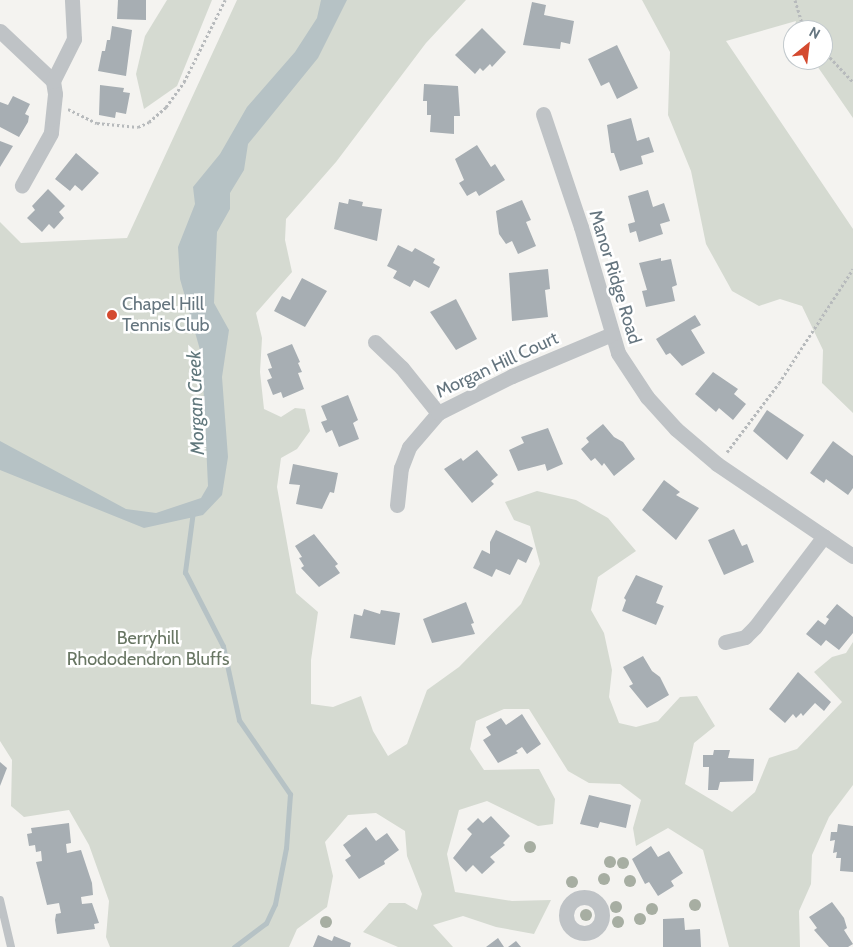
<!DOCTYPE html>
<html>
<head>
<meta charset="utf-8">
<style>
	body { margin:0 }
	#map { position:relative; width:853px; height:947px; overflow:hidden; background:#f4f3f0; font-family:Cabin,sans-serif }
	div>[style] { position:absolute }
	.green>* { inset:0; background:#d5dad1 }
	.water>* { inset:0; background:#b6c2c5 }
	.stream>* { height:5px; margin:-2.5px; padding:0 2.5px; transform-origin:2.5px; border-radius:2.5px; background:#b6c2c5 }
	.building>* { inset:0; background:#a7aeb3 }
	.path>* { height:3px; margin-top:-1.5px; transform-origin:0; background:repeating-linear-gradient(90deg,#b7babc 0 2.5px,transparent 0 5px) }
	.lane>* { height:8px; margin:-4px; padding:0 4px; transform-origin:4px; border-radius:4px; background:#bfc3c6 }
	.street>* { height:15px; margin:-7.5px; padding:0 7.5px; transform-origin:7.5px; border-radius:7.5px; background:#bfc3c6 }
	.street>.ring { margin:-7.5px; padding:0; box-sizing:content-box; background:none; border:15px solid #bfc3c6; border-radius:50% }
	.trees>* { width:12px; height:12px; margin:-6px; border-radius:50%; background:#a7aea2 }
	.dots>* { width:14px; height:14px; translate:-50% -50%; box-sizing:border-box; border:2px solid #fff; border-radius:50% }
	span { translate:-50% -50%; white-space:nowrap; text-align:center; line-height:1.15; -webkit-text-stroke:5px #fff; paint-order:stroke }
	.street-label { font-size:18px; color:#65757f }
	.poi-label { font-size:18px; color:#65757f }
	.left { translate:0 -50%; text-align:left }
	.park-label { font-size:18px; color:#687663 }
	.water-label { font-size:19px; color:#60777c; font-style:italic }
	.north { position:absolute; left:783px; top:20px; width:50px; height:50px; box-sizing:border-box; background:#fff; border:1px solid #c1c8cc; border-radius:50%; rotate:29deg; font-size:14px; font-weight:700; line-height:20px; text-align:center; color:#65757f }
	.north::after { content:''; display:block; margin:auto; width:18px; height:22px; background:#d44a2f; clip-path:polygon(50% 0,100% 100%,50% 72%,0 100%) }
</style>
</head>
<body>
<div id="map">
	<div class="green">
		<div style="clip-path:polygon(167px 0,212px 0,177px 86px,144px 109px,136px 74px,145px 36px)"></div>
		<div style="clip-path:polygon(237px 0,466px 0,426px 43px,336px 162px,286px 219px,285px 240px,292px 272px,256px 313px,262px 338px,260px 372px,264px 409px,281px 417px,295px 408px,305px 409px,310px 431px,297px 449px,281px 458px,277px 487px,296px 593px,318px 612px,311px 660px,311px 704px,333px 707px,361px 696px,373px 731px,388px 756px,407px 744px,427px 690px,459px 667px,521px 604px,540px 564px,530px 526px,514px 520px,505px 502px,537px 491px,576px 500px,608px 518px,636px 551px,598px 577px,591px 610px,604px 633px,612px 670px,609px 697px,619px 723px,636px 727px,658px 721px,680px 697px,697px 696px,715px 726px,694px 743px,685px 784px,732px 812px,755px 792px,769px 758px,797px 749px,842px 702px,814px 672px,832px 657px,846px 653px,853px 642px,853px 785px,829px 817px,812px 855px,811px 884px,799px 911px,800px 947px,729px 947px,703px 850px,668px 828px,636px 846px,633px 828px,641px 800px,620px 784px,589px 783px,568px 771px,529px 709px,504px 709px,476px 721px,470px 749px,484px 770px,539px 769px,555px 799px,553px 824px,538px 826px,487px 801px,459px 810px,447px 854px,455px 892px,512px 901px,551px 900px,534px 934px,496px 927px,463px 916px,433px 925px,453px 947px,398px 947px,363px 932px,389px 903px,405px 903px,417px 910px,422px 894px,407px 856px,405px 831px,376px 813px,348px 815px,325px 842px,333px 876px,327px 907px,297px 929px,289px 947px,110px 947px,106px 937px,109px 901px,89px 845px,69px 810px,24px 817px,11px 806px,12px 760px,0 741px,0 222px,21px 243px,127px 238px)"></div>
		<div style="clip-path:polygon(642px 0,853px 0,853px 118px,813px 60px,823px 60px,823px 30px,794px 30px,796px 21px,726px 41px,853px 229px,853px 413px,822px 383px,823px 350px,802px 306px,780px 299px,759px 306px,732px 291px,706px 244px,691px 171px,668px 115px,670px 52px)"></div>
	</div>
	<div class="water">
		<div style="clip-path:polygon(321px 0,347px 0,318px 58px,248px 144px,244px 170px,230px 193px,230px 209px,217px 232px,214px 303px,229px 330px,222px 377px,228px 457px,222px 495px,203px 515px,144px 528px,0 470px,0 441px,126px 509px,156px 513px,201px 498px,208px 486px,202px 357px,180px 279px,178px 247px,195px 204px,193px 187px,220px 154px,247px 107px,295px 52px,317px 18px)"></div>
	</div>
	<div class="stream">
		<div style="left:193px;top:511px;width:62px;rotate:97.5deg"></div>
		<div style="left:185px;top:572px;width:83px;rotate:62.8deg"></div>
		<div style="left:223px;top:646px;width:76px;rotate:77.8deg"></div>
		<div style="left:239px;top:720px;width:90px;rotate:55.4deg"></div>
		<div style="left:290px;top:794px;width:54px;rotate:94.2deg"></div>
		<div style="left:286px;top:848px;width:57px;rotate:101.1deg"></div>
		<div style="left:275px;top:904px;width:21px;rotate:115deg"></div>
		<div style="left:266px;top:923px;width:40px;rotate:143deg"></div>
	</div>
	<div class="building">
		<div style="clip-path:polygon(118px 0,146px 0,146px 20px,117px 19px)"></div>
		<div style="clip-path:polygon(532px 2px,546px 5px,544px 15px,574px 21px,570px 44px,561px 42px,560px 49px,523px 45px)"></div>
		<div style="clip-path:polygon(112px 26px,132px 30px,126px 76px,98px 71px,102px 51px,105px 51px,107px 40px,110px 40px)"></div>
		<div style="clip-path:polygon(482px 28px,506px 52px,492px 67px,490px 64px,483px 71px,480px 68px,475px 74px,455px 55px)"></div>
		<div style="clip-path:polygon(617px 45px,638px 88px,617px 99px,609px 82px,601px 86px,588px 59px)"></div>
		<div style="clip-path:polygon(424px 84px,458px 86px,460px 116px,454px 116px,454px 134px,430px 132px,431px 115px,427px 115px,427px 101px,423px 101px)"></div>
		<div style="clip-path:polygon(100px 85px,124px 88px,123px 92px,130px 93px,126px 114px,116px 112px,115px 118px,99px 115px)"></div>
		<div style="clip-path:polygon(13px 96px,30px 104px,25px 114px,29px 116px,28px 122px,19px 137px,0 127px,0 102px,8px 105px)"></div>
		<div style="clip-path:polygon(631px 118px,637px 141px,649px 137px,654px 152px,641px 156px,643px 164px,620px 171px,614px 153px,611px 153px,607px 125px)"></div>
		<div style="clip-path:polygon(0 141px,13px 146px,0 167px)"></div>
		<div style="clip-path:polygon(477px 145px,491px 167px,495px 164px,505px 180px,479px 196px,476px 191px,467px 196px,459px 183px,464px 180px,455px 159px)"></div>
		<div style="clip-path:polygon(76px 153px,99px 173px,82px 191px,75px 185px,70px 191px,55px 179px)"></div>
		<div style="clip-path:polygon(48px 189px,65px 206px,59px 212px,64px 218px,54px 229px,49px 224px,42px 232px,27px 218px,35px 210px,32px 206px)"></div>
		<div style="clip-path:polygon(648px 190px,653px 207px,664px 203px,670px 221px,660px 224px,663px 234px,639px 242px,636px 231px,630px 233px,628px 224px,635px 222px,628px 196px)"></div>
		<div style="clip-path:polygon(349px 199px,363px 202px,362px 206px,382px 209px,377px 241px,334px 229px,339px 202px,348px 204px)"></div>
		<div style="clip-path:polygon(522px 200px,531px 220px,526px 222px,536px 246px,518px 254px,512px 241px,506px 244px,499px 234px,496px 211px)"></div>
		<div style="clip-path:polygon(398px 245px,412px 252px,415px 248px,435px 259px,433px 263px,440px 267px,429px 288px,414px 280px,410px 287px,393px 278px,397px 271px,387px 266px)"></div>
		<div style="clip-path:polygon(661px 258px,661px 261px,671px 259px,677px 285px,672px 287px,675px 301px,646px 307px,642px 291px,647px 290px,639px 263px)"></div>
		<div style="clip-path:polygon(548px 269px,550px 289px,545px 290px,548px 317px,512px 321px,509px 273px)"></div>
		<div style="clip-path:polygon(302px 278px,327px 291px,305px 327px,274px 311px,282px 296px,290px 300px)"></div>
		<div style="clip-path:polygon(456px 299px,477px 339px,456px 350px,430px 312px)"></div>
		<div style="clip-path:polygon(695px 315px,701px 325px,691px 330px,705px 353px,682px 366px,670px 353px,666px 355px,656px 339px)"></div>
		<div style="clip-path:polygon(292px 344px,300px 362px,298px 363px,302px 372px,298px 373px,304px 389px,283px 398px,281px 392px,273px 395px,267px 380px,272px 378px,268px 369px,272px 368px,267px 354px)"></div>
		<div style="clip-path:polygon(713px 372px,738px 389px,734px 394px,746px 404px,733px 420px,719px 408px,716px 412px,695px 394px)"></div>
		<div style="clip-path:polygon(348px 395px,358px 420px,353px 423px,359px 439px,339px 447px,332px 430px,326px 433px,321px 422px,327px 420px,321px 406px)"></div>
		<div style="clip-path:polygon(767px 410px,804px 435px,787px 460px,753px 431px)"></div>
		<div style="clip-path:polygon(603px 424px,614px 437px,623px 442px,635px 459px,614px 476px,604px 463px,602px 466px,595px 458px,591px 461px,581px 449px,589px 442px,586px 438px)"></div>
		<div style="clip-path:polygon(548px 428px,563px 464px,547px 471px,545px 464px,518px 471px,509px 450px,524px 443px,521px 437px)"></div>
		<div style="clip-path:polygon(833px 441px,853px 456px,853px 488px,848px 495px,826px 479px,824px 483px,810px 473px)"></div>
		<div style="clip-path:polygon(477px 450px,498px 475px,491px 481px,494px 484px,472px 503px,444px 469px,461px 458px,463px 461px)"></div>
		<div style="clip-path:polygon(293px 464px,338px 473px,334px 493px,330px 492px,322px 509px,296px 504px,300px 485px,289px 484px)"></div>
		<div style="clip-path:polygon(664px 480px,680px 492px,676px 495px,699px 508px,676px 540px,642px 510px)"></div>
		<div style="clip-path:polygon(734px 529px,742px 546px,747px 544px,754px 562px,724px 575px,708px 540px)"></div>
		<div style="clip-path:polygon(496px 530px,533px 548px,526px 563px,518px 559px,510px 575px,496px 569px,492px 577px,473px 568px,482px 550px,490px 554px,490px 542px)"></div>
		<div style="clip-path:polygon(314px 534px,338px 564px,335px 566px,340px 573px,319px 587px,301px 568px,304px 566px,299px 558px,302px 557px,295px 546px)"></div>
		<div style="clip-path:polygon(636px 575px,663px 586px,656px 603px,664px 606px,656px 625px,622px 611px,626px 600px,624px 598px)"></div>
		<div style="clip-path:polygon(466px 602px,474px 623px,471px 624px,475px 634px,432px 643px,423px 619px)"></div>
		<div style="clip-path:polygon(837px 604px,853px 617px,853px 633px,839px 650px,826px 640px,821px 646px,806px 634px,818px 620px,825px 625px,829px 619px,826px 617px)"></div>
		<div style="clip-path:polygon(364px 609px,380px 614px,381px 610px,400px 613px,395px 645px,350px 638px,354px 614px,362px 616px)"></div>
		<div style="clip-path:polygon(643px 656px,652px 671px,660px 677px,669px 695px,647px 708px,629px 686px,633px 684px,623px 667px)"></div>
		<div style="clip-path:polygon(798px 672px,831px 702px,824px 711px,815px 703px,803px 716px,801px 713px,796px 718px,793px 714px,785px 723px,769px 709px)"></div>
		<div style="clip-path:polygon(522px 714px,541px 744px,527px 754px,522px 747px,516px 751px,518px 753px,498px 763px,483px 740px,491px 735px,486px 727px,501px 718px,506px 725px)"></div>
		<div style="clip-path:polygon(714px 750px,730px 750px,728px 758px,754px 759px,753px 781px,720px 782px,718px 790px,708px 790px,709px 767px,703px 767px,703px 755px,713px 755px)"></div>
		<div style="clip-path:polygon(0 762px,7px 768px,0 786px)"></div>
		<div style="clip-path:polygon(589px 795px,631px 805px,626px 828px,600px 822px,598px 828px,580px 824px)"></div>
		<div style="clip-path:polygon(491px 816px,510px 836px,503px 843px,505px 845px,490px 857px,495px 862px,482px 874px,473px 865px,466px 872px,453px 858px,472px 834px,467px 829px,478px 818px,483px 823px)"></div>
		<div style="clip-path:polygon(69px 823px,71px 843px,66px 844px,67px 853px,81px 850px,92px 883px,93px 895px,81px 897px,82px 904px,92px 903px,99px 923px,94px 924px,95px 929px,57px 934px,55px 920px,56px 914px,61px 913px,59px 903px,47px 905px,36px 862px,42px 861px,41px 851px,36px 852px,35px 845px,29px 846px,27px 834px,32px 833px,31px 828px)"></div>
		<div style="clip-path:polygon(838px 824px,853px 826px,853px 872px,840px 871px,841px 858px,836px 858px,837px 852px,833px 853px,835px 840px,830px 841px,831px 832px,837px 832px)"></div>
		<div style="clip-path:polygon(366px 827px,376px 841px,387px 833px,399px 850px,384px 861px,385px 864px,359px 879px,345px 860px,351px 856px,343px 845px)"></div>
		<div style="clip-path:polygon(651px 846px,658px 857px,669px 851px,683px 873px,671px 881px,674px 886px,658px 896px,649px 882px,645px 884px,632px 859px)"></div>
		<div style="clip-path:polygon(832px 902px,844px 918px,847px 928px,844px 930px,853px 944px,848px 947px,829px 947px,814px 930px,817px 928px,809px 917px)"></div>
		<div style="clip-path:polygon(684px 918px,685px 930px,700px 929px,701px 947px,663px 947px,663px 919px)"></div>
		<div style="clip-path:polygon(318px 935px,332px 941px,334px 936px,351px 943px,350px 947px,313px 947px)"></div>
		<div style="clip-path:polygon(498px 938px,504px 947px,486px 947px)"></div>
		<div style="clip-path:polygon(516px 941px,521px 947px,508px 947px)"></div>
	</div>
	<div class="path">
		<div style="left:795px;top:0;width:31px;rotate:73deg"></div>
		<div style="left:823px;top:50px;width:44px;rotate:46.8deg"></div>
		<div style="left:68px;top:109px;width:32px;rotate:26deg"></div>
		<div style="left:97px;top:123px;width:41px;rotate:5.6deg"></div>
		<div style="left:138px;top:127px;width:12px;rotate:-24deg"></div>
		<div style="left:149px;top:122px;width:23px;rotate:-41deg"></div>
		<div style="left:166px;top:107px;width:31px;rotate:-54deg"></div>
		<div style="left:184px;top:82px;width:92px;rotate:-63.4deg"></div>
		<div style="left:727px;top:452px;width:86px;rotate:-53deg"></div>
		<div style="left:779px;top:383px;width:136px;rotate:-57deg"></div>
	</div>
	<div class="lane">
		<div style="left:0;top:900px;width:48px;rotate:76.8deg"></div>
	</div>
	<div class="street">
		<div style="left:0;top:31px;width:73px;rotate:43.3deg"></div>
		<div style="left:53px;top:81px;width:13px;rotate:81deg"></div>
		<div style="left:55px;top:94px;width:39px;rotate:96deg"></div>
		<div style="left:51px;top:133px;width:60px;rotate:119.1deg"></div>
		<div style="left:53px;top:81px;width:47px;rotate:-63.4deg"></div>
		<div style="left:74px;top:39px;width:39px;rotate:-93deg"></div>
		<div style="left:543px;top:114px;width:119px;rotate:71.4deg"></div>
		<div style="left:581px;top:227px;width:131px;rotate:73.6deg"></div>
		<div style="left:618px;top:353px;width:53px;rotate:56.6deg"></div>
		<div style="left:647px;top:397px;width:43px;rotate:47.8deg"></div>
		<div style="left:676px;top:429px;width:54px;rotate:40.5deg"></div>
		<div style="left:717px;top:464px;width:164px;rotate:34.1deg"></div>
		<div style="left:375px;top:342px;width:37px;rotate:44deg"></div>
		<div style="left:402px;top:368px;width:58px;rotate:51.3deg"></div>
		<div style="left:397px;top:505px;width:37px;rotate:-84deg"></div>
		<div style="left:401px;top:468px;width:22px;rotate:-69deg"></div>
		<div style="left:409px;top:447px;width:45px;rotate:-49.5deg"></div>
		<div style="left:438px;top:413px;width:83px;rotate:-26.6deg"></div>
		<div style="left:512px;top:376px;width:108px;rotate:-22.8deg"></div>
		<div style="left:725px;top:642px;width:21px;rotate:-14deg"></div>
		<div style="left:745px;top:637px;width:14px;rotate:-45deg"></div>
		<div style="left:755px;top:627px;width:114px;rotate:-52.8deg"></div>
		<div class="ring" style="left:566px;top:897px;width:21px;height:21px"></div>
	</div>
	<div class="trees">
		<div style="left:530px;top:847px"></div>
		<div style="left:610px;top:862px"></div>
		<div style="left:623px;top:863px"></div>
		<div style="left:604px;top:879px"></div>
		<div style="left:630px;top:881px"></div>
		<div style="left:572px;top:882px"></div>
		<div style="left:695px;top:905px"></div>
		<div style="left:616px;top:907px"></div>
		<div style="left:652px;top:909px"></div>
		<div style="left:586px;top:915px"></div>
		<div style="left:640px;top:919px"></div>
		<div style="left:326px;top:922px"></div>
		<div style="left:618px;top:922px"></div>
	</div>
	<div class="dots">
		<div style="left:112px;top:315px;background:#d44a2f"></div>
	</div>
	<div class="street-label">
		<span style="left:615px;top:277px;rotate:73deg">Manor Ridge Road</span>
		<span style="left:497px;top:365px;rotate:-25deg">Morgan Hill Court</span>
	</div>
	<div class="poi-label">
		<span class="left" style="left:122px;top:315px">Chapel Hill<br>Tennis Club</span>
	</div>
	<div class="park-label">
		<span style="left:148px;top:649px">Berryhill<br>Rhododendron Bluffs</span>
	</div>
	<div class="water-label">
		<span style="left:196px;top:403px;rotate:-92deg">Morgan Creek</span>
	</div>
	<div class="north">N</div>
</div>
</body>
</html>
